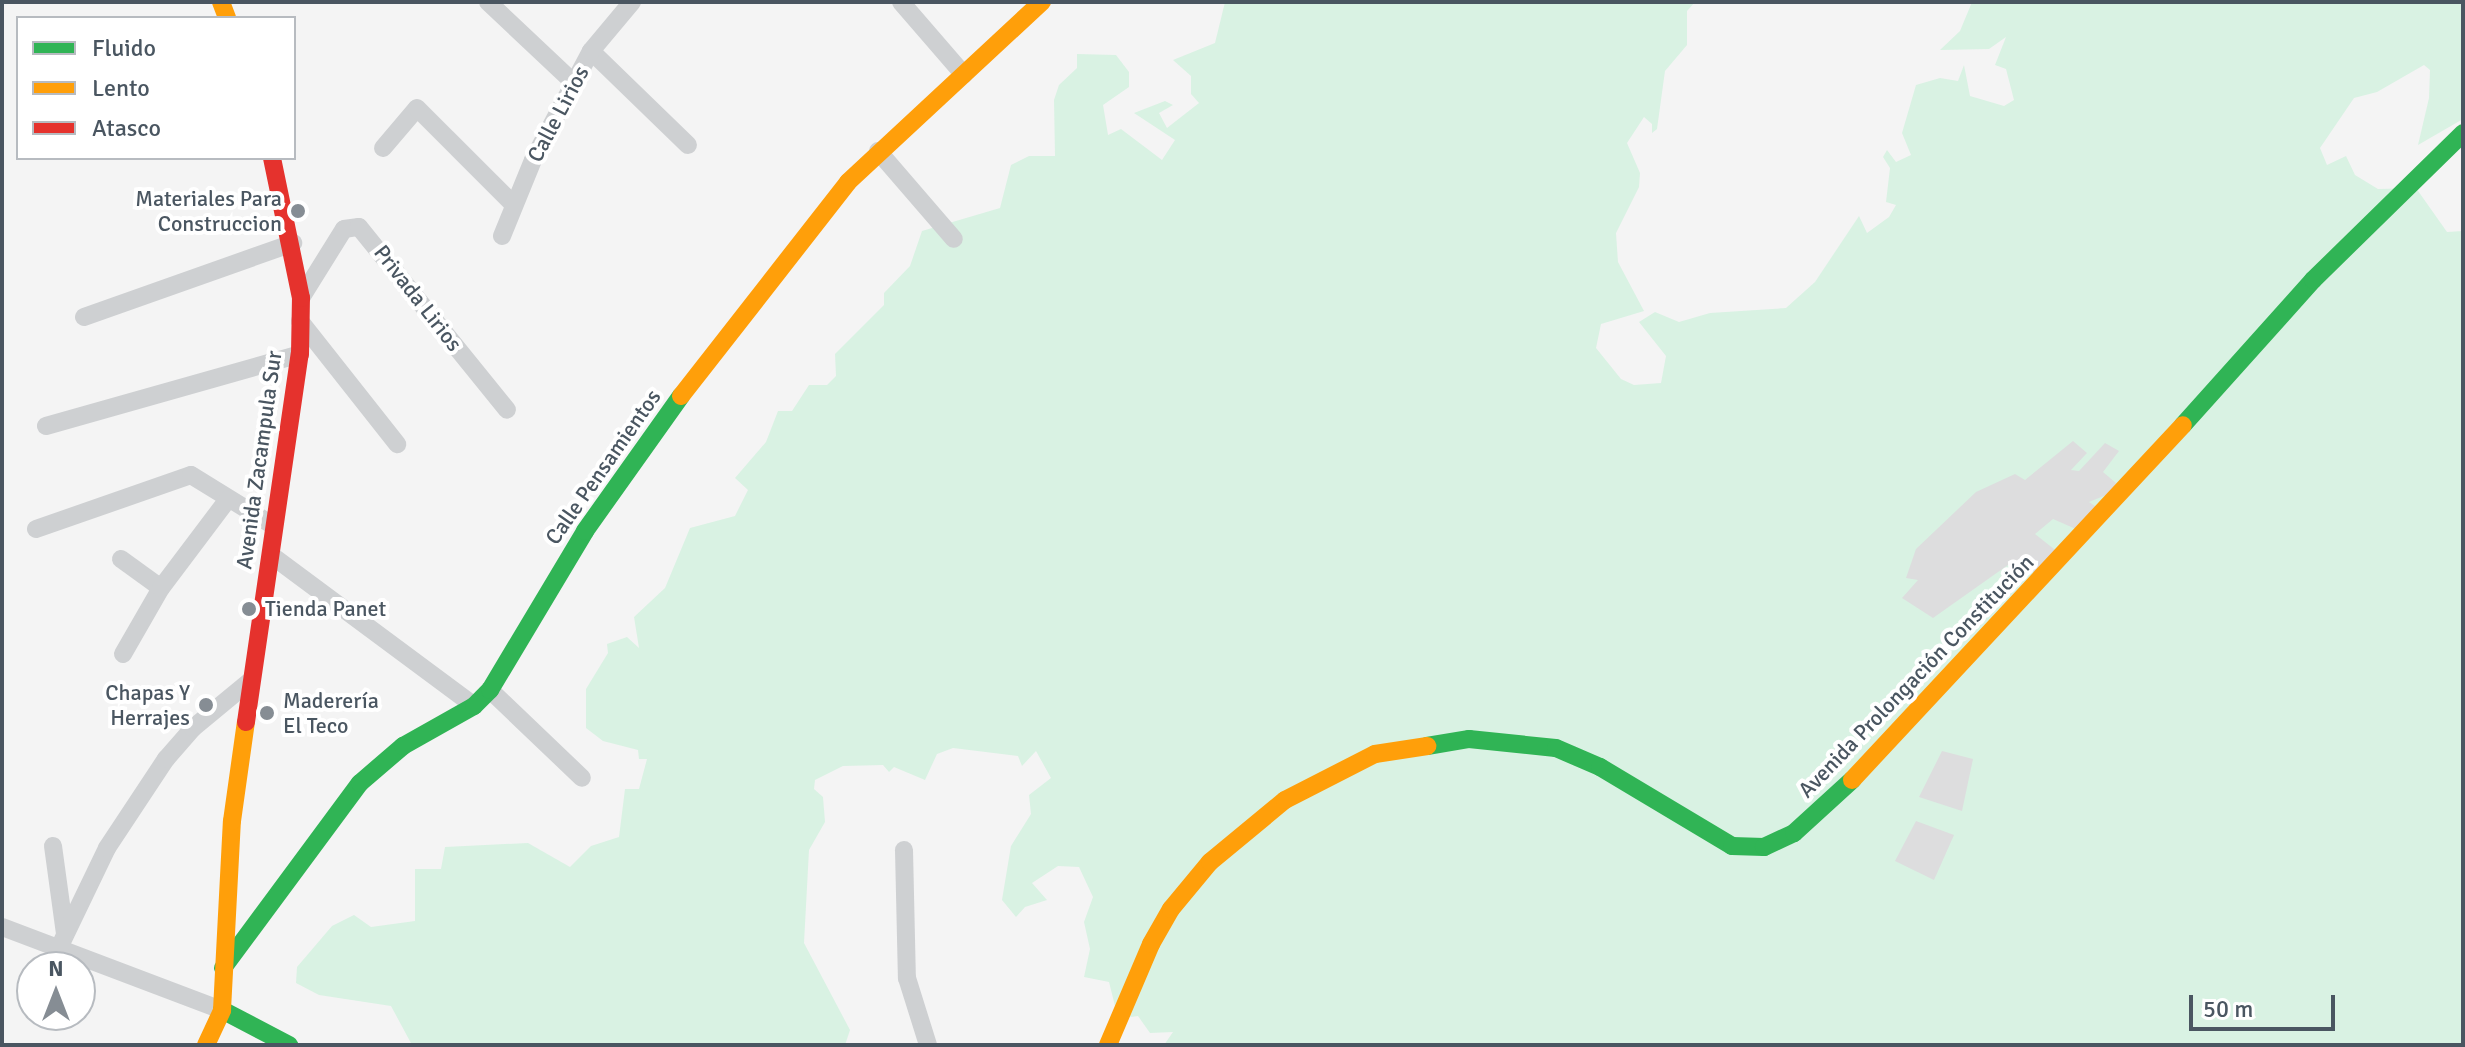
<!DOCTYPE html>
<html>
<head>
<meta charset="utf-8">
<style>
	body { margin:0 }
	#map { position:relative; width:2465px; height:1047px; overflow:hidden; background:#f4f4f4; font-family:Signika,sans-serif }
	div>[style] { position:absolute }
	.green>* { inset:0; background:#d9f2e3 }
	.building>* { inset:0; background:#ddddde }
	.street>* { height:18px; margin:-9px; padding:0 9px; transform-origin:9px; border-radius:9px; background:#ced0d2 }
	.fast>* { height:18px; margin:-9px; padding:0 9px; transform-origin:9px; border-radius:9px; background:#30b455 }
	.slow>* { height:18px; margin:-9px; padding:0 9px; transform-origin:9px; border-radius:9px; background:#ff9f0a }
	.jam>* { height:18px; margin:-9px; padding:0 9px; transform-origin:9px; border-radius:9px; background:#e5322d }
	.dots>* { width:22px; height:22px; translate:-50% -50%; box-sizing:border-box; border:4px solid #fff; border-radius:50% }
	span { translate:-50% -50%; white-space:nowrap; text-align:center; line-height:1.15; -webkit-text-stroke:8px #fff; paint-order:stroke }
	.street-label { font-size:22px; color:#4a5661 }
	.poi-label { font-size:22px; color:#4a5661 }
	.right { translate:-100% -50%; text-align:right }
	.left { translate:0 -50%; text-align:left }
	.frame { position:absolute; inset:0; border:4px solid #4a5661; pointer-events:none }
	.legend { position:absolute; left:16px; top:16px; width:280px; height:144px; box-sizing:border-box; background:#fff; border:2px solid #b7bbc0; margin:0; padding:10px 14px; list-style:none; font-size:24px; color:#4a5661 }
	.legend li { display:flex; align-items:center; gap:16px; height:40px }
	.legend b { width:40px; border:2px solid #b7bbc0 }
	.north { position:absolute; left:16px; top:951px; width:80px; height:80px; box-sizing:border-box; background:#fff; border:2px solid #b7bbc0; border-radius:50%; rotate:0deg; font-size:22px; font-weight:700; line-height:32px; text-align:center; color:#4a5661 }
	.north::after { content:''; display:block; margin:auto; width:28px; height:36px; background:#868d94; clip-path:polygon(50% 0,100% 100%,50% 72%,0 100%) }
	.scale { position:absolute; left:2189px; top:995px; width:146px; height:36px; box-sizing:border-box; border:4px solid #4a5661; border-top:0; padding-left:10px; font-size:24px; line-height:28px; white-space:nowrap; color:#4a5661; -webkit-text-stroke:6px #fff; paint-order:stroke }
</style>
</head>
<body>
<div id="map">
	<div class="green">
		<div style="clip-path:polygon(1225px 2px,1695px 2px,1687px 11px,1687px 45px,1665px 71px,1657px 129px,1652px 133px,1652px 124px,1644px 117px,1627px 143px,1640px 173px,1639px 187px,1616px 233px,1618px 262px,1644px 311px,1601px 324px,1596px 348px,1621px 379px,1634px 385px,1661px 383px,1666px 356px,1639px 322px,1655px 312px,1679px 322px,1710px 313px,1786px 308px,1815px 282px,1859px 216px,1867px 233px,1889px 217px,1896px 205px,1886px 202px,1890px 168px,1883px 157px,1887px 150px,1896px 162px,1911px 155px,1902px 133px,1916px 85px,1940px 78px,1958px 81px,1964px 65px,1970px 96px,2004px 106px,2014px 100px,2006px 69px,1995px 65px,2006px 37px,1989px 49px,1940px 50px,1960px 31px,1972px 2px,2463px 2px,2463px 119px,2418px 145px,2429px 98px,2430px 70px,2424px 65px,2377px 92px,2354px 98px,2320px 148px,2327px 165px,2346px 156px,2355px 175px,2378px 189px,2416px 188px,2447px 232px,2463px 231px,2463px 1045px,1164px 1045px,1173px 1032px,1150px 1033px,1138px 1016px,1131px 1017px,1115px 1006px,1109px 982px,1084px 977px,1090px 949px,1084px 922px,1093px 897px,1079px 867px,1058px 866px,1032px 883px,1047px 900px,1025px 907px,1016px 917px,1002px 900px,1011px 846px,1031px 814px,1029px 795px,1051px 778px,1036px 751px,1022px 766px,1018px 756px,953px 748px,937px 754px,925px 780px,894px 767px,889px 772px,883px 765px,843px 766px,815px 780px,814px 789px,823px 797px,825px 822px,809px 850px,804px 943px,850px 1030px,845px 1045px,412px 1045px,391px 1006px,319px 995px,296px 983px,297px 967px,332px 926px,354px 915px,371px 927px,415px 921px,415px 869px,441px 869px,445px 847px,528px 843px,570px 867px,591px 846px,619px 837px,625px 789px,639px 789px,647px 759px,639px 759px,638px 750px,603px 741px,586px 728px,586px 689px,608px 653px,607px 644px,627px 637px,639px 648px,634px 617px,665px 588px,690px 528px,735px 516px,748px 490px,735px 478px,766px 442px,778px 411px,792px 411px,809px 385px,827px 385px,836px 376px,835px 354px,884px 305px,884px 293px,910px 266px,922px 231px,1000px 208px,1011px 165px,1029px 156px,1055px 156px,1054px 100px,1059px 85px,1077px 68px,1077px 54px,1116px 55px,1129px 72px,1129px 87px,1103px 105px,1108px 135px,1121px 129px,1162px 160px,1175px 140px,1134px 113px,1165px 101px,1173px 105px,1159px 113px,1167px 128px,1199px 103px,1191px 94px,1191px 76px,1173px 60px,1215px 43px)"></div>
	</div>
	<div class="building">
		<div style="clip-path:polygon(2073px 441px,2087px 453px,2071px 470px,2079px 471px,2105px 443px,2119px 451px,2103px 472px,2116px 483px,2111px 493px,2089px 502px,2104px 512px,2085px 533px,2053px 519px,2035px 534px,2059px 553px,2039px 575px,2015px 560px,1933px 618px,1902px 598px,1918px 580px,1906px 578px,1916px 549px,1976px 492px,2015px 474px,2025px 480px)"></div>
		<div style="clip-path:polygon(1942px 751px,1973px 759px,1962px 811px,1919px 797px)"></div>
		<div style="clip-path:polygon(1916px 821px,1954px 835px,1934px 880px,1895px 861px)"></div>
	</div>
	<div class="street">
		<div style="left:488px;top:2px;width:120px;rotate:43.3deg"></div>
		<div style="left:901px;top:2px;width:96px;rotate:49.2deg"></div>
		<div style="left:591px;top:51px;width:135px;rotate:44.1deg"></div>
		<div style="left:383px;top:148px;width:52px;rotate:-49.6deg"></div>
		<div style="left:417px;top:108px;width:136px;rotate:45deg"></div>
		<div style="left:878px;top:151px;width:116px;rotate:49.2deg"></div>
		<div style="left:502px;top:236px;width:82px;rotate:-67.8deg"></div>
		<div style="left:533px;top:160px;width:123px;rotate:-62deg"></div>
		<div style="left:591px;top:51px;width:64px;rotate:-50.1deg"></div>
		<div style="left:301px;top:298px;width:81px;rotate:-58.1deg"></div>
		<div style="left:344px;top:229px;width:15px;rotate:-8deg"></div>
		<div style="left:359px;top:227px;width:235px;rotate:51deg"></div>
		<div style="left:84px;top:317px;width:222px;rotate:-19.5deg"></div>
		<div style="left:300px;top:321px;width:157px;rotate:51.7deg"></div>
		<div style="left:46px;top:426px;width:264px;rotate:-15.8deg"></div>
		<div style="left:36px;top:529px;width:164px;rotate:-19.2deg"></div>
		<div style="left:191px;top:475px;width:97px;rotate:31.6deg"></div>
		<div style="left:271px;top:555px;width:253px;rotate:36.6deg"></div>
		<div style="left:121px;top:559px;width:49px;rotate:35.9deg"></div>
		<div style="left:123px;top:654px;width:76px;rotate:-60.1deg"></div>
		<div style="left:161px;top:588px;width:111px;rotate:-53deg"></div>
		<div style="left:490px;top:690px;width:127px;rotate:43.7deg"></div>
		<div style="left:53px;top:846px;width:89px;rotate:82.2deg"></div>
		<div style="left:904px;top:850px;width:128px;rotate:88.7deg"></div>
		<div style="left:907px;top:978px;width:70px;rotate:72.6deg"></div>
		<div style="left:2px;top:927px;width:235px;rotate:20.7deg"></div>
		<div style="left:58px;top:950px;width:113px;rotate:-64.3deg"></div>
		<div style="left:107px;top:848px;width:107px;rotate:-56.5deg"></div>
		<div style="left:166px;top:759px;width:41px;rotate:-48.9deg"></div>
		<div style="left:193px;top:728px;width:74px;rotate:-39.5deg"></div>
	</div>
	<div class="fast">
		<div style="left:2183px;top:425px;width:195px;rotate:-48.1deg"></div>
		<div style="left:2313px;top:280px;width:210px;rotate:-44.4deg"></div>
		<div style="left:1427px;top:746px;width:43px;rotate:-9.5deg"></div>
		<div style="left:1469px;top:739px;width:87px;rotate:5.9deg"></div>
		<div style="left:1556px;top:748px;width:48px;rotate:23.4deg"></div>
		<div style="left:1600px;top:767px;width:154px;rotate:30.9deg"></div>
		<div style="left:1732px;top:846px;width:32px;rotate:2deg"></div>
		<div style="left:1764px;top:847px;width:33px;rotate:-25deg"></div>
		<div style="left:1794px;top:833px;width:79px;rotate:-42.4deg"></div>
		<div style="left:223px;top:968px;width:230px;rotate:-53.5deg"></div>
		<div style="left:360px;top:783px;width:57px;rotate:-40.7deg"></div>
		<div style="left:403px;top:746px;width:81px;rotate:-29.4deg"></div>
		<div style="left:474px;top:706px;width:23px;rotate:-45deg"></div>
		<div style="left:490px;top:690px;width:185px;rotate:-59.1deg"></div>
		<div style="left:585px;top:531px;width:166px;rotate:-54.6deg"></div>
		<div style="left:222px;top:1010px;width:76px;rotate:27.6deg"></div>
	</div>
	<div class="slow">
		<div style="left:221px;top:2px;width:17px;rotate:69deg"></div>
		<div style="left:681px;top:396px;width:271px;rotate:-52deg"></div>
		<div style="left:848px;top:182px;width:265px;rotate:-42.9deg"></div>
		<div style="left:1852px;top:780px;width:485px;rotate:-47deg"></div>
		<div style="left:206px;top:1045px;width:38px;rotate:-65deg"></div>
		<div style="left:222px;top:1010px;width:189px;rotate:-87deg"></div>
		<div style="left:232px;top:821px;width:100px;rotate:-82deg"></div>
		<div style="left:1108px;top:1045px;width:110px;rotate:-66.9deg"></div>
		<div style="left:1151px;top:944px;width:40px;rotate:-60.3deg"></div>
		<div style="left:1171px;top:909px;width:61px;rotate:-50.3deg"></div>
		<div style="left:1210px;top:862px;width:97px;rotate:-39.6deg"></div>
		<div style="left:1285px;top:800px;width:101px;rotate:-27.1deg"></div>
		<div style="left:1375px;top:754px;width:53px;rotate:-8.7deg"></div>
	</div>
	<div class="jam">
		<div style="left:246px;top:722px;width:372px;rotate:-81.7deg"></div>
		<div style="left:300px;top:354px;width:56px;rotate:-89deg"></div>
		<div style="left:301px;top:298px;width:143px;rotate:-101.7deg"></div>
	</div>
	<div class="dots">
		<div style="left:298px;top:211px;background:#868d94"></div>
		<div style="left:249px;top:609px;background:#868d94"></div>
		<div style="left:206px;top:705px;background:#868d94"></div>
		<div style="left:267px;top:713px;background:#868d94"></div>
	</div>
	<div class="street-label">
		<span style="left:558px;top:114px;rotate:-62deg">Calle Lirios</span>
		<span style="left:418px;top:298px;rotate:52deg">Privada Lirios</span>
		<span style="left:259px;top:460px;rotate:-82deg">Avenida Zacampula Sur</span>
		<span style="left:603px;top:467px;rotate:-55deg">Calle Pensamientos</span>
		<span style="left:1916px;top:676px;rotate:-46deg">Avenida Prolongación Constitución</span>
	</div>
	<div class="poi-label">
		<span class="right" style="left:282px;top:211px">Materiales Para<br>Construccion</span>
		<span class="left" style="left:265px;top:609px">Tienda Panet</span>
		<span class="right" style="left:190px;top:705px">Chapas Y<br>Herrajes</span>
		<span class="left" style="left:283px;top:713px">Maderería<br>El Teco</span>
	</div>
	<div class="frame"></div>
	<ul class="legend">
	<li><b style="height:10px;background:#30b455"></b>Fluido</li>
	<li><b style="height:10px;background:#ff9f0a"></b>Lento</li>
	<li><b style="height:10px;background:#e5322d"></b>Atasco</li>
	</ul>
	<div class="north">N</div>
	<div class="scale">50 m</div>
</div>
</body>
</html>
